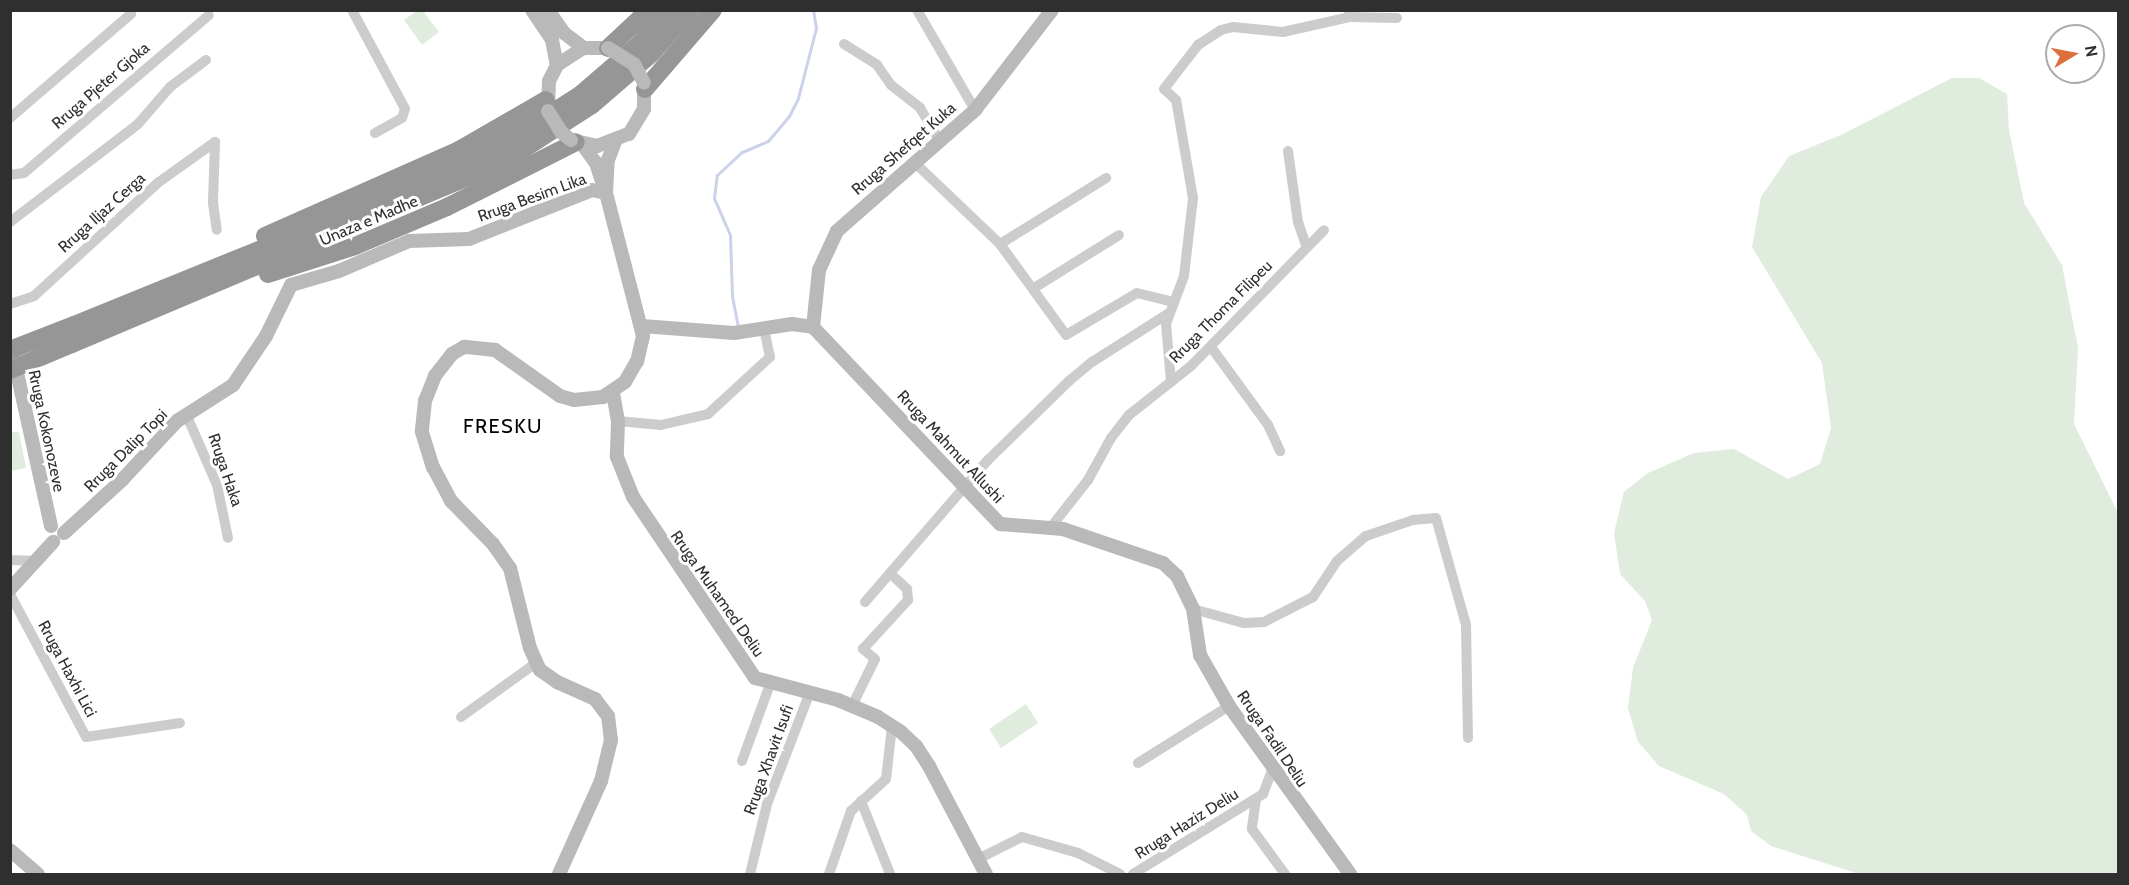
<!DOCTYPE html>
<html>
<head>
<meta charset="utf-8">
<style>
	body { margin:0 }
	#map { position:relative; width:2129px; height:885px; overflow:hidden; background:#fff; font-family:Cabin,sans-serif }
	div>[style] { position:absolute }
	.green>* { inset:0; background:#e0ecde }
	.stream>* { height:3px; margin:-1.5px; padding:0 1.5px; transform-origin:1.5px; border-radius:1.5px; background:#ccd2ea }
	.street>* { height:10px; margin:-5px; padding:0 5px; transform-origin:5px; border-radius:5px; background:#ccc }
	.secondary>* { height:14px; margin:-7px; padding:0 7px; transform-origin:7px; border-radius:7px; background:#b9b9b9 }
	.highway>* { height:18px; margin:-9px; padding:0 9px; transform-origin:9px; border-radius:9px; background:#969696 }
	.secondary-bridge>* { height:14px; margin:-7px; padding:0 7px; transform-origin:7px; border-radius:7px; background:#b9b9b9 }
	.highway-bridge>* { height:18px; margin:-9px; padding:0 9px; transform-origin:9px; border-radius:9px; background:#969696 }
	span { translate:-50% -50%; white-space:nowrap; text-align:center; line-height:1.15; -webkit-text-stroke:6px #fff; paint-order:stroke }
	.street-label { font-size:16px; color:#2f2f2f }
	.quarter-label { font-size:20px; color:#000; letter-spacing:1.5px }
	.frame { position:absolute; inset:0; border:12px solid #2f2f2f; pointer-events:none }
	.north { position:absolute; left:2045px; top:24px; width:60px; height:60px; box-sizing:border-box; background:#fff; border:2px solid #acacac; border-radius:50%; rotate:80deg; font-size:16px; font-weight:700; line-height:24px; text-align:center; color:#2f2f2f }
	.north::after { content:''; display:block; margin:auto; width:21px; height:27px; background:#dc6f3c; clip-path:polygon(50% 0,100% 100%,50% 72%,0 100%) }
</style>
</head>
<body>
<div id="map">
	<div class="green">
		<div style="clip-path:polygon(417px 11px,423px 11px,439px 32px,422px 45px,404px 20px)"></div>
		<div style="clip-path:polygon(1952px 78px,1979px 78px,2007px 94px,2009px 130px,2024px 203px,2062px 265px,2078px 348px,2074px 424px,2118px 513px,2118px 874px,1859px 874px,1771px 846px,1751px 831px,1747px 815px,1724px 794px,1659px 766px,1638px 742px,1628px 708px,1633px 668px,1652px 620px,1645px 601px,1620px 574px,1614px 533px,1624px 492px,1648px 473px,1694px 453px,1734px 449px,1788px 479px,1820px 464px,1831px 428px,1822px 363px,1752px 247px,1761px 197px,1789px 156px,1841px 135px)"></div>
		<div style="clip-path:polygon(11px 432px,19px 432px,26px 468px,11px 471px)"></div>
		<div style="clip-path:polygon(1026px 704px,1038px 723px,1001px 748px,989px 729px)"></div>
	</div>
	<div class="stream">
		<div style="left:738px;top:327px;width:32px;rotate:-101deg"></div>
		<div style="left:732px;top:296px;width:61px;rotate:-91.9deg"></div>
		<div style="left:730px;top:235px;width:40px;rotate:-113.4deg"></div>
		<div style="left:714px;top:198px;width:23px;rotate:-83deg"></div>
		<div style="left:717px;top:175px;width:34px;rotate:-43deg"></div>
		<div style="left:742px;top:152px;width:28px;rotate:-23deg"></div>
		<div style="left:768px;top:141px;width:33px;rotate:-50deg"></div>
		<div style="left:789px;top:116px;width:20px;rotate:-63deg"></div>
		<div style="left:798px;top:98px;width:72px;rotate:-75.6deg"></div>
		<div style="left:816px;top:28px;width:18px;rotate:-99deg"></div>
	</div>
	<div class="street">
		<div style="left:352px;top:10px;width:112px;rotate:61.8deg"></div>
		<div style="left:405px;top:109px;width:9px;rotate:108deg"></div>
		<div style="left:402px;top:118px;width:31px;rotate:151deg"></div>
		<div style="left:917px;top:10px;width:116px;rotate:59.9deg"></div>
		<div style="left:1349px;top:11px;width:6px;rotate:81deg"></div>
		<div style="left:1350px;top:17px;width:47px;rotate:1.2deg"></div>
		<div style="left:844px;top:44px;width:39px;rotate:32deg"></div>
		<div style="left:877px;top:65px;width:24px;rotate:55deg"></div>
		<div style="left:891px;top:85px;width:37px;rotate:38deg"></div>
		<div style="left:920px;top:108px;width:39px;rotate:59deg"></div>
		<div style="left:10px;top:118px;width:160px;rotate:-40.7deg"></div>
		<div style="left:215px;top:142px;width:61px;rotate:91.9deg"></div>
		<div style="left:213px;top:203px;width:27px;rotate:82deg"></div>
		<div style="left:1288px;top:151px;width:72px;rotate:82deg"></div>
		<div style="left:1298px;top:222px;width:24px;rotate:71deg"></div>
		<div style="left:914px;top:162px;width:119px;rotate:43.6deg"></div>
		<div style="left:1000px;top:244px;width:112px;rotate:54deg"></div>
		<div style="left:1066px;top:335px;width:82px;rotate:-30.6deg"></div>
		<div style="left:1137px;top:293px;width:38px;rotate:14deg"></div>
		<div style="left:10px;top:175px;width:14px;rotate:-8deg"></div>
		<div style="left:24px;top:173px;width:243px;rotate:-40.5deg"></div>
		<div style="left:10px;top:222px;width:161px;rotate:-37.4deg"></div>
		<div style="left:138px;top:124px;width:49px;rotate:-49.1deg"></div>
		<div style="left:170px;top:87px;width:45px;rotate:-36.9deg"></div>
		<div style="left:1000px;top:244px;width:125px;rotate:-31.9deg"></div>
		<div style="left:1034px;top:288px;width:100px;rotate:-31.9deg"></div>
		<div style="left:10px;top:304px;width:25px;rotate:-18deg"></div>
		<div style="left:34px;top:296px;width:169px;rotate:-42.4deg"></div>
		<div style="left:159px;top:182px;width:69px;rotate:-35.5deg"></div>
		<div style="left:1211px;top:347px;width:97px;rotate:53.8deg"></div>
		<div style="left:1268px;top:425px;width:29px;rotate:65deg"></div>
		<div style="left:1171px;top:382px;width:58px;rotate:-94.9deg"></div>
		<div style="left:1166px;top:324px;width:51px;rotate:-69.4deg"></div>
		<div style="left:1184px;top:276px;width:79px;rotate:-83.4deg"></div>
		<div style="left:1193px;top:198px;width:99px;rotate:-99.8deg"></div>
		<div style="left:1176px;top:100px;width:16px;rotate:-137deg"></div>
		<div style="left:1164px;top:89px;width:56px;rotate:-52.3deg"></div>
		<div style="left:1198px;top:45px;width:27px;rotate:-33deg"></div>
		<div style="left:1221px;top:30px;width:12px;rotate:-14deg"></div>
		<div style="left:1233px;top:27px;width:50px;rotate:5.7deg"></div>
		<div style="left:1283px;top:32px;width:69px;rotate:-12.6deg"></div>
		<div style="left:186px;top:414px;width:77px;rotate:66.4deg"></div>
		<div style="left:217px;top:485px;width:54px;rotate:78.3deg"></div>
		<div style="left:618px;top:421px;width:43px;rotate:5.3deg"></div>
		<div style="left:661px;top:425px;width:48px;rotate:-13.2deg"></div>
		<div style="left:708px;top:414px;width:84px;rotate:-42.6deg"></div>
		<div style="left:770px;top:357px;width:29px;rotate:-102deg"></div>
		<div style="left:1051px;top:527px;width:60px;rotate:-51.8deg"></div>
		<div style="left:1088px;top:480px;width:48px;rotate:-61.3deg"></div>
		<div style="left:1111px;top:438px;width:29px;rotate:-52deg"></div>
		<div style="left:1129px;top:415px;width:79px;rotate:-38.3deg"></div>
		<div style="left:1191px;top:366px;width:190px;rotate:-45.6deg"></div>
		<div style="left:10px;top:560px;width:27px;rotate:2deg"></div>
		<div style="left:10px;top:594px;width:162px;rotate:62deg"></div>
		<div style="left:86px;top:737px;width:95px;rotate:-8.5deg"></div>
		<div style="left:865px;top:602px;width:38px;rotate:-49deg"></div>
		<div style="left:1193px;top:609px;width:53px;rotate:15.4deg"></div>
		<div style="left:1244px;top:623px;width:20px;rotate:-3deg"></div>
		<div style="left:1264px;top:622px;width:55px;rotate:-27deg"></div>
		<div style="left:1313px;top:597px;width:43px;rotate:-56.3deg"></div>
		<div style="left:1337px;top:561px;width:38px;rotate:-41deg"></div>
		<div style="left:1366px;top:536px;width:50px;rotate:-18.8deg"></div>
		<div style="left:1413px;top:520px;width:23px;rotate:-5deg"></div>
		<div style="left:1436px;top:518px;width:111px;rotate:74.3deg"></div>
		<div style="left:1466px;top:625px;width:113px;rotate:89deg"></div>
		<div style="left:852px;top:706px;width:52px;rotate:-63.9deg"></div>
		<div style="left:875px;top:659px;width:16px;rotate:-140deg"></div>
		<div style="left:863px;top:649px;width:67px;rotate:-47.4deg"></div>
		<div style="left:908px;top:600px;width:11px;rotate:-95deg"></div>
		<div style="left:907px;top:589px;width:23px;rotate:-137deg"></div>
		<div style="left:890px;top:573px;width:150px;rotate:-49.1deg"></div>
		<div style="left:988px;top:460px;width:113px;rotate:-44.3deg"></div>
		<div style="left:1069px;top:381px;width:30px;rotate:-40deg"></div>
		<div style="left:1092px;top:362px;width:91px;rotate:-32.5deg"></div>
		<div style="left:461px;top:717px;width:92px;rotate:-35.8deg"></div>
		<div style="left:742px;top:761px;width:82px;rotate:-70deg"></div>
		<div style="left:1138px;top:763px;width:107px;rotate:-32.1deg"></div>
		<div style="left:1256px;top:799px;width:30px;rotate:98deg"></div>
		<div style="left:1252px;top:829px;width:56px;rotate:53.7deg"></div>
		<div style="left:861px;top:801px;width:79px;rotate:68.3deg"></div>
		<div style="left:978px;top:859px;width:49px;rotate:-26.6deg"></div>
		<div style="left:1022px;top:837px;width:58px;rotate:15.9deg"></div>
		<div style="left:1078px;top:853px;width:47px;rotate:26.6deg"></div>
		<div style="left:750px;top:874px;width:72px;rotate:-76.3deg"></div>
		<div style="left:767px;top:804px;width:120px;rotate:-69deg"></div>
		<div style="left:829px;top:874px;width:67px;rotate:-70.8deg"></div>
		<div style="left:851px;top:811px;width:47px;rotate:-42.4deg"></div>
		<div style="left:886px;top:779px;width:53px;rotate:-83.5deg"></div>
		<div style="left:1133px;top:874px;width:153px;rotate:-31.6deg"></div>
		<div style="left:1263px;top:794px;width:25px;rotate:-69deg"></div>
	</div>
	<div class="secondary">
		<div style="left:532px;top:10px;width:36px;rotate:56deg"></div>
		<div style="left:552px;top:40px;width:25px;rotate:79deg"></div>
		<div style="left:548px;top:10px;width:28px;rotate:55deg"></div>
		<div style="left:564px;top:33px;width:25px;rotate:37deg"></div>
		<div style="left:548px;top:109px;width:28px;rotate:-88deg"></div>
		<div style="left:549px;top:81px;width:18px;rotate:-63deg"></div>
		<div style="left:557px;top:65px;width:31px;rotate:-33deg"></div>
		<div style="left:583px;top:48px;width:25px"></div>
		<div style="left:571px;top:140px;width:27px;rotate:13deg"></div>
		<div style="left:597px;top:146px;width:34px;rotate:-21deg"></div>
		<div style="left:629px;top:134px;width:29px;rotate:-59deg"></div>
		<div style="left:644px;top:109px;width:26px;rotate:-90deg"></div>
		<div style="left:582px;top:144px;width:24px;rotate:54deg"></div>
		<div style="left:596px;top:163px;width:32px;rotate:72deg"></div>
		<div style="left:606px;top:193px;width:33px;rotate:-87deg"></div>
		<div style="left:608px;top:160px;width:19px;rotate:-69deg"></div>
		<div style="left:642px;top:326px;width:92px;rotate:4.4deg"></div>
		<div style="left:734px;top:333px;width:59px;rotate:-8.8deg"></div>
		<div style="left:792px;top:324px;width:21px;rotate:8deg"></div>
		<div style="left:813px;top:327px;width:272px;rotate:46.5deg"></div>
		<div style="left:1000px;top:524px;width:63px;rotate:4.5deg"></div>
		<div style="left:1063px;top:529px;width:106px;rotate:18.8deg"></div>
		<div style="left:1163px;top:563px;width:19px;rotate:43deg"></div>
		<div style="left:1177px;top:576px;width:37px;rotate:64deg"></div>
		<div style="left:1193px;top:609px;width:47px;rotate:81.3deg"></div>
		<div style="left:1200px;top:655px;width:59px;rotate:60.4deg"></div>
		<div style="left:1229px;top:706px;width:207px;rotate:54.2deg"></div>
		<div style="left:813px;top:327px;width:57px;rotate:-84deg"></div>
		<div style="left:819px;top:270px;width:43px;rotate:-65.2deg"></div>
		<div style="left:837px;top:231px;width:184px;rotate:-41.2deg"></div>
		<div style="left:975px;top:110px;width:126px;rotate:-52.4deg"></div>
		<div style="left:14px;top:359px;width:171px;rotate:77.5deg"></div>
		<div style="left:613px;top:393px;width:28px;rotate:80deg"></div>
		<div style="left:618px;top:421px;width:36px;rotate:92deg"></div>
		<div style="left:617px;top:457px;width:43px;rotate:68.2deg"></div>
		<div style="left:633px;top:497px;width:218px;rotate:56deg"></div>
		<div style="left:755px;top:678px;width:86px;rotate:14.8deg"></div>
		<div style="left:838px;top:700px;width:43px;rotate:23deg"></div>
		<div style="left:878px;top:717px;width:27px;rotate:33deg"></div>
		<div style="left:901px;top:732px;width:21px;rotate:43deg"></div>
		<div style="left:916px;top:746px;width:24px;rotate:57deg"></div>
		<div style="left:929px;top:766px;width:122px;rotate:62.2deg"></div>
		<div style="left:64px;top:533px;width:79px;rotate:-42.4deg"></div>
		<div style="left:122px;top:480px;width:81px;rotate:-47deg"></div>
		<div style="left:177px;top:421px;width:67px;rotate:-32.7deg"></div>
		<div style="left:233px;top:385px;width:59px;rotate:-56deg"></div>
		<div style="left:266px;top:336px;width:57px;rotate:-63.9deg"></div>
		<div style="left:291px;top:285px;width:50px;rotate:-16.3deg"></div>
		<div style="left:339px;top:271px;width:76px;rotate:-23.2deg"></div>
		<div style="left:409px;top:241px;width:60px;rotate:-1.9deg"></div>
		<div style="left:469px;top:239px;width:132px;rotate:-21.7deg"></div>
		<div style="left:592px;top:190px;width:14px;rotate:12deg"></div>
		<div style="left:606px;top:193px;width:148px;rotate:75.5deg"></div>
		<div style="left:643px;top:336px;width:26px;rotate:103deg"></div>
		<div style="left:637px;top:361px;width:24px;rotate:120deg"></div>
		<div style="left:625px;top:382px;width:27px;rotate:146deg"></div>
		<div style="left:603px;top:397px;width:29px;rotate:174deg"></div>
		<div style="left:574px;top:400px;width:15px;rotate:-164deg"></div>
		<div style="left:560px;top:396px;width:80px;rotate:-144.7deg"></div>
		<div style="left:495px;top:350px;width:31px;rotate:-174deg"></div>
		<div style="left:464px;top:347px;width:14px;rotate:150deg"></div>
		<div style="left:452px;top:354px;width:28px;rotate:128deg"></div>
		<div style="left:435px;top:376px;width:27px;rotate:112deg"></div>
		<div style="left:425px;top:401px;width:31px;rotate:96deg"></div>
		<div style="left:422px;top:432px;width:37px;rotate:73deg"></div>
		<div style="left:433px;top:467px;width:38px;rotate:62deg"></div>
		<div style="left:451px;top:501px;width:60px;rotate:45.7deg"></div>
		<div style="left:493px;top:544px;width:29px;rotate:55deg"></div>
		<div style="left:510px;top:568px;width:82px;rotate:76deg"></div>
		<div style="left:530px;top:648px;width:24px;rotate:66deg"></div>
		<div style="left:540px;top:670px;width:21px;rotate:35deg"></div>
		<div style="left:557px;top:682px;width:42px;rotate:24.1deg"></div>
		<div style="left:595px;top:699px;width:21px;rotate:53deg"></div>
		<div style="left:608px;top:716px;width:24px;rotate:83deg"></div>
		<div style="left:611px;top:740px;width:42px;rotate:103.7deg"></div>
		<div style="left:601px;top:781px;width:102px;rotate:114.3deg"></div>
		<div style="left:10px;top:589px;width:64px;rotate:-47.5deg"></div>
		<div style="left:10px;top:850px;width:37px;rotate:41deg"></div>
	</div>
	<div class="highway">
		<div style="left:608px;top:48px;width:56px;rotate:-42.8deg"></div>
		<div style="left:645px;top:89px;width:104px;rotate:-49.3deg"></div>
		<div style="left:265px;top:236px;width:212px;rotate:-23.9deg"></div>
		<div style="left:459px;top:150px;width:100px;rotate:-29.9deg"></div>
		<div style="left:268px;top:274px;width:91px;rotate:-17.8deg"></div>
		<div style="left:355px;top:246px;width:100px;rotate:-23deg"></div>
		<div style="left:447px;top:207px;width:144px;rotate:-26.7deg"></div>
		<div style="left:74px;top:325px;width:335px;rotate:-22.1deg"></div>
		<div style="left:384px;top:199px;width:131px;rotate:-24.8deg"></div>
		<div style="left:503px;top:144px;width:91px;rotate:-32.5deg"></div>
		<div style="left:580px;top:95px;width:78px;rotate:-40.8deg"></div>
		<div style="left:639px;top:44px;width:46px;rotate:-47.6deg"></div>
		<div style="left:72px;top:344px;width:470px;rotate:-22.9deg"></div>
		<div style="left:505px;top:161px;width:103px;rotate:-32.8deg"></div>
		<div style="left:592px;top:105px;width:78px;rotate:-40.8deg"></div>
		<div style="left:651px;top:54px;width:59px;rotate:-48.4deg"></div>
	</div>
	<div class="secondary-bridge">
		<div style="left:608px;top:48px;width:31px;rotate:32deg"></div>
		<div style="left:634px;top:64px;width:21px;rotate:62deg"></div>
		<div style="left:548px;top:111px;width:25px;rotate:58deg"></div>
		<div style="left:561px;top:132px;width:13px;rotate:39deg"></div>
	</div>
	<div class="highway-bridge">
		<div style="left:10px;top:350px;width:69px;rotate:-21.3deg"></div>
		<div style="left:10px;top:370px;width:67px;rotate:-22.8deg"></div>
	</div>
	<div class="street-label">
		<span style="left:101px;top:86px;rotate:-41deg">Rruga Pjeter Gjoka</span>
		<span style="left:904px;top:149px;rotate:-41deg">Rruga Shefqet Kuka</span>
		<span style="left:532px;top:198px;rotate:-20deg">Rruga Besim Lika</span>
		<span style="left:102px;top:213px;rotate:-42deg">Rruga Iljaz Cerga</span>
		<span style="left:369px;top:221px;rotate:-23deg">Unaza e Madhe</span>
		<span style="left:1221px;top:312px;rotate:-45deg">Rruga Thoma Filipeu</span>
		<span style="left:46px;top:431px;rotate:78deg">Rruga Kokonozeve</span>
		<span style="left:950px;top:447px;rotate:47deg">Rruga Mahmut Allushi</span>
		<span style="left:126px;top:451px;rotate:-45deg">Rruga Dalip Topi</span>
		<span style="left:225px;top:470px;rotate:71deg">Rruga Haka</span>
		<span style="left:717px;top:594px;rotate:55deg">Rruga Muhamed Deliu</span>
		<span style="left:67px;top:669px;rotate:62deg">Rruga Haxhi Lici</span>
		<span style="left:1272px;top:739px;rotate:56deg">Rruga Fadil Deliu</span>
		<span style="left:769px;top:760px;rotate:-70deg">Rruga Xhavit Isufi</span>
		<span style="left:1187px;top:824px;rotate:-32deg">Rruga Haziz Deliu</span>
	</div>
	<div class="quarter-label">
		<span style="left:503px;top:426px">FRESKU</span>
	</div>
	<div class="frame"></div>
	<div class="north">N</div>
</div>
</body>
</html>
